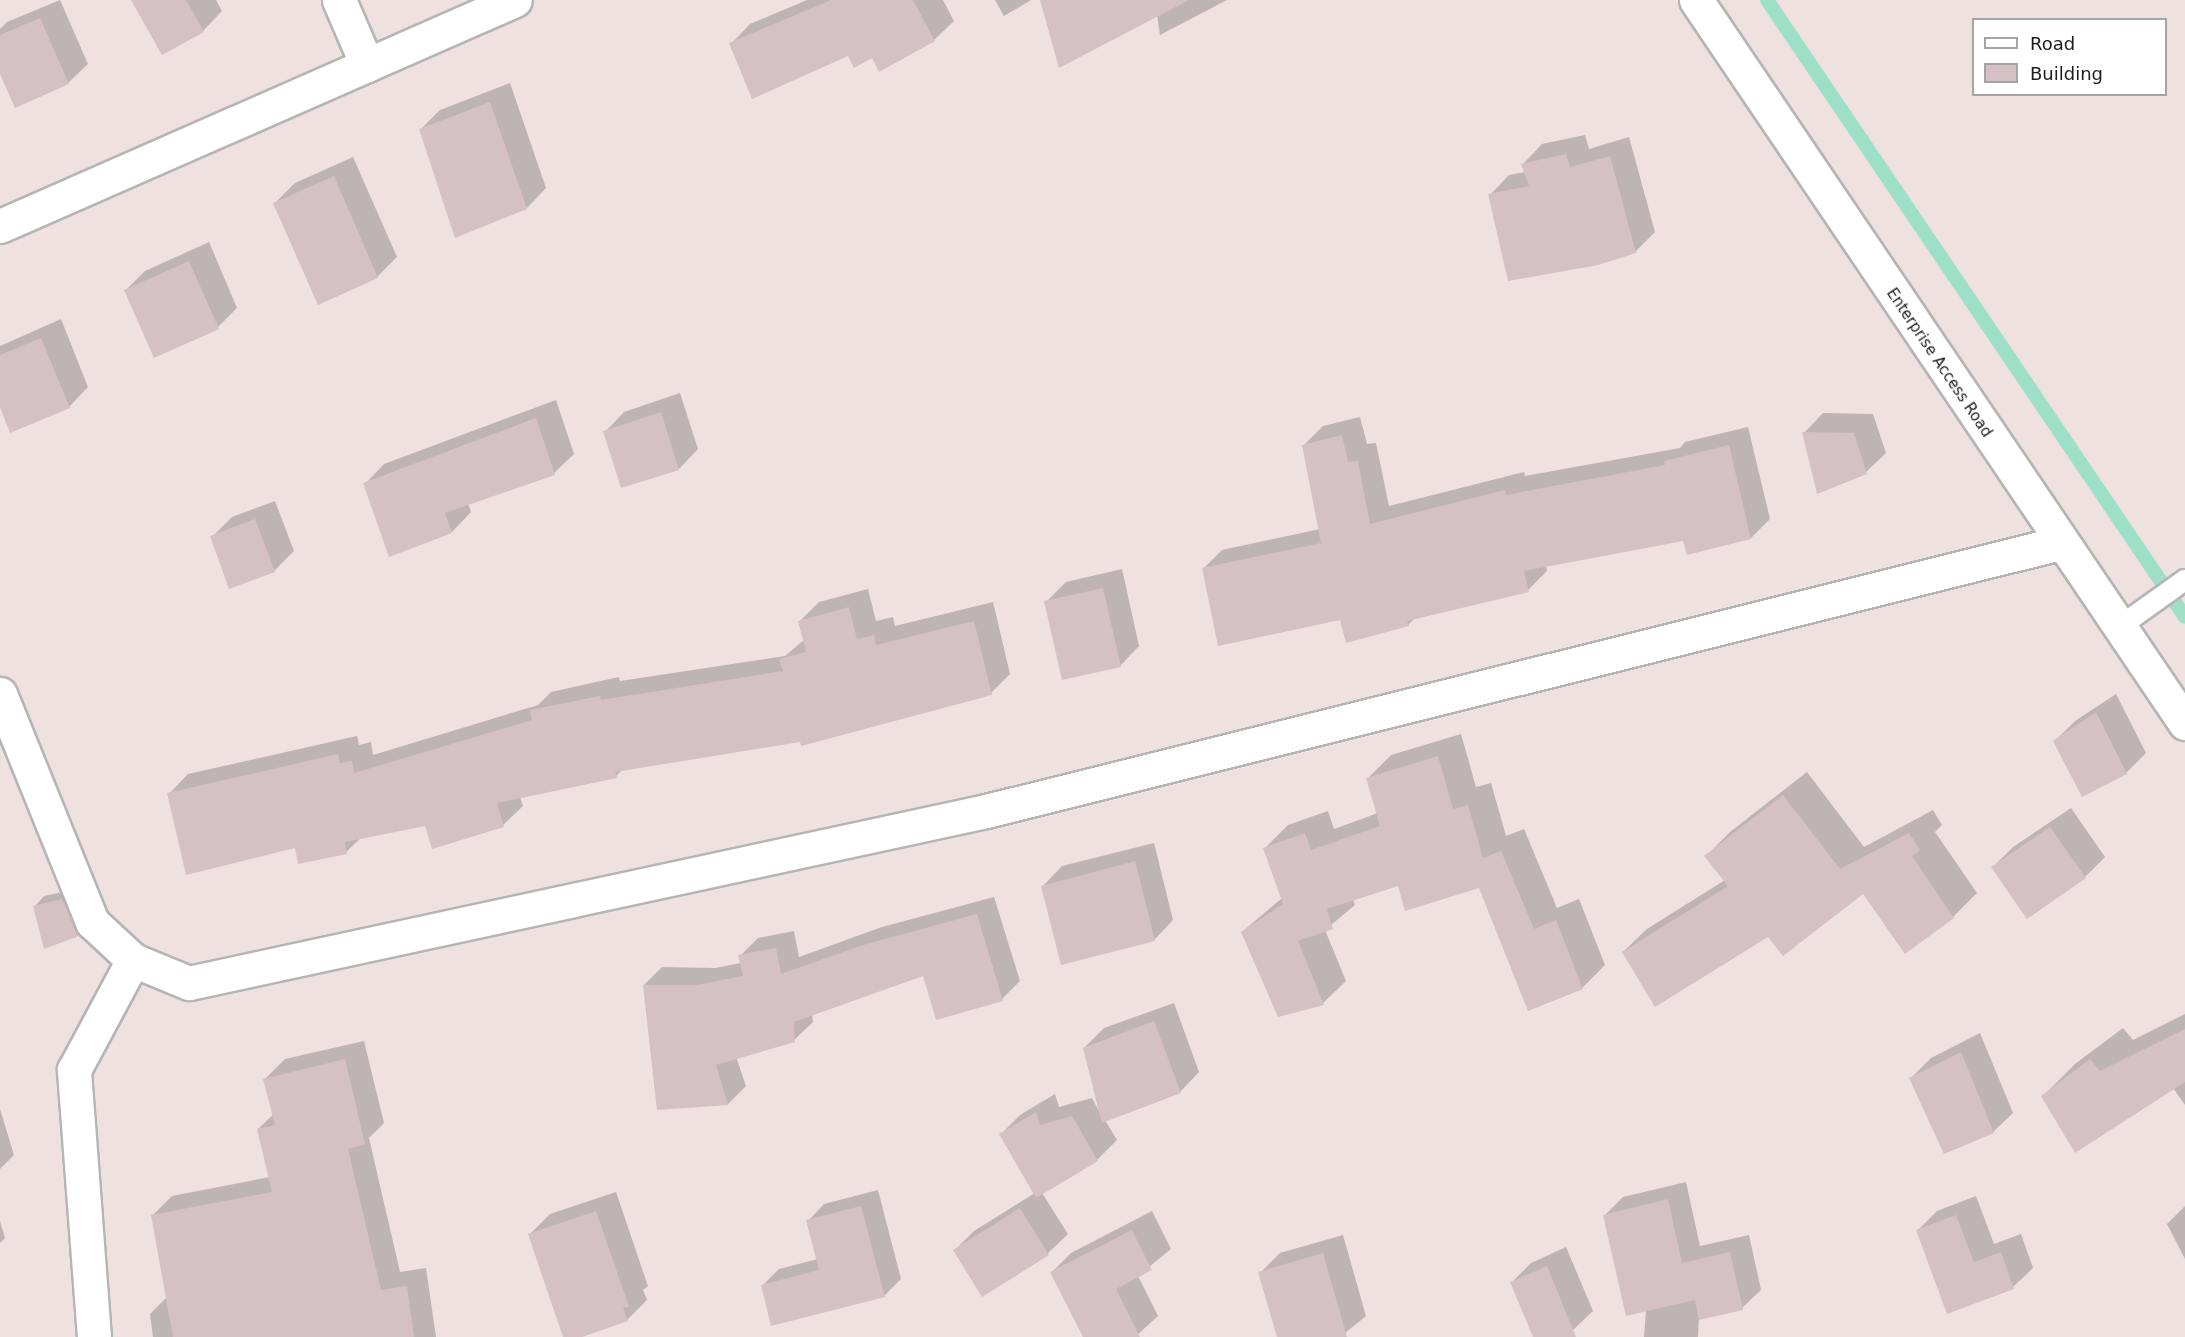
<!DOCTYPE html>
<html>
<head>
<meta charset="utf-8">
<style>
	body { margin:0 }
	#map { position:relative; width:2185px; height:1337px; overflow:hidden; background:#eee1e0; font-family:"DejaVu Sans",sans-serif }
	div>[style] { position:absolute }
	.shadow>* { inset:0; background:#0003 }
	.stream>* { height:14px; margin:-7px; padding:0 7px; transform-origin:7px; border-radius:7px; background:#9de0c7 }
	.building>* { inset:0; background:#d5c0c4 }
	.roads { filter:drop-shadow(2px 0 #b5b5b5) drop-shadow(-2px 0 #b5b5b5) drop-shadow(0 2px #b5b5b5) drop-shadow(0 -2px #b5b5b5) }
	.lane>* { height:20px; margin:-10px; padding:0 10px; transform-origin:10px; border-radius:10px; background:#fff }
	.street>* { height:33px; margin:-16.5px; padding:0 16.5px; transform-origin:16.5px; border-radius:16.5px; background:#fff }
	span { translate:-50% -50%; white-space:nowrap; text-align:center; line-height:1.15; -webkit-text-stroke:4.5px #fff; paint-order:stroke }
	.street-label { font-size:15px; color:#1c1c1c }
	.legend { position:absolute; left:1972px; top:18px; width:195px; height:78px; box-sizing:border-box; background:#fff; border:2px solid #a4a4a4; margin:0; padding:8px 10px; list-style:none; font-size:18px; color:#1c1c1c }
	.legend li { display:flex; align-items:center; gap:12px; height:30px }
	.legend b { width:30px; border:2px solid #a4a4a4 }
</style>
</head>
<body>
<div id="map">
	<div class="shadow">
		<div style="clip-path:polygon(60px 0,88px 64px,68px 83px,0 71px,0 29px,7px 22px)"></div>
		<div style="clip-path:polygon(133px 0,216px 0,222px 11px,203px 31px)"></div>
		<div style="clip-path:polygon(807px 0,943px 0,954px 21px,934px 40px,873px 56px,731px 44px,750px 24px)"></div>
		<div style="clip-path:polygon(995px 0,1031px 0,1004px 16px)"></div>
		<div style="clip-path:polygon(1120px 0,1227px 0,1160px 35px,1157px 15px)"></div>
		<div style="clip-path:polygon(510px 83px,546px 188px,527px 208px,420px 130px,440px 110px)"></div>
		<div style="clip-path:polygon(1585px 135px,1589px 149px,1629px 137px,1655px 232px,1635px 252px,1490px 195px,1509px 175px,1525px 172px,1523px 164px,1542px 144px)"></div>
		<div style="clip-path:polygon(353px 157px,397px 257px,377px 277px,275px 203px,295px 183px)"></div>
		<div style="clip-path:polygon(209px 242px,237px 308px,218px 327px,126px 290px,145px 271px)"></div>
		<div style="clip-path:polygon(61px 319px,88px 387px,69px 407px,0 403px,0 346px)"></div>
		<div style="clip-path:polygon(680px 393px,698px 449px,679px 469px,605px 432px,624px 412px)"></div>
		<div style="clip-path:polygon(556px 400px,574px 454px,554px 473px,468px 503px,471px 512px,452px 532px,390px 555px,365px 484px,384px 464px)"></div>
		<div style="clip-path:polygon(1823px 413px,1873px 414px,1886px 453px,1866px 472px,1804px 433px)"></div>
		<div style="clip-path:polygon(1360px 417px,1367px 444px,1376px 443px,1389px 506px,1524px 472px,1525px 476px,1680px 448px,1685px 442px,1748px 427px,1770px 519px,1751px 538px,1685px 539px,1546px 565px,1547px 571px,1528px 590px,1415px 618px,1408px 625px,1342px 618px,1203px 569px,1222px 550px,1320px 529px,1304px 445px,1323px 426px)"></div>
		<div style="clip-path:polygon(275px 501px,294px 551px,274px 571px,212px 537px,232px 517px)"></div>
		<div style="clip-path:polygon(1122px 569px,1139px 646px,1120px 666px,1046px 602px,1066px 582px)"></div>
		<div style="clip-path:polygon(868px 589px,876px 621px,893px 617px,895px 626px,993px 602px,1010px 674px,991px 693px,623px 769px,616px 776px,520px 797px,523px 806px,503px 825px,426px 824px,362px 837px,346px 852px,296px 846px,169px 794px,188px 774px,357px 736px,359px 745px,371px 742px,373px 755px,538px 705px,551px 692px,619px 677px,620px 681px,785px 656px,805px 639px,800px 621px,819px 602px)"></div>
		<div style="clip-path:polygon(2116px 694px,2146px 753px,2126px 773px,2055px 741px,2075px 721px)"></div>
		<div style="clip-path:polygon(1461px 734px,1476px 787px,1491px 783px,1506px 836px,1524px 829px,1557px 908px,1579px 899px,1605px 965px,1582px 988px,1480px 886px,1399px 884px,1353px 899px,1355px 905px,1325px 930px,1346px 981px,1323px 1003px,1242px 932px,1282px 898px,1265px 848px,1288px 825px,1328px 811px,1334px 829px,1378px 813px,1368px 778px,1391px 755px)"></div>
		<div style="clip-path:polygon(1807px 772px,1864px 847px,1933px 810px,1942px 825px,1935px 832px,1977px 893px,1953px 917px,1905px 952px,1864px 892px,1768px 935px,1623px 952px,1647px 929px,1725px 880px,1706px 856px,1730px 832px)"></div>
		<div style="clip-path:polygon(2071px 808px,2105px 857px,2085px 877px,1993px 867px,2013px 847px)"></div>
		<div style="clip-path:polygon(1154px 843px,1173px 920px,1154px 940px,1043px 886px,1062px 866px)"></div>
		<div style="clip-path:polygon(72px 890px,88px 925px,79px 935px,45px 947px,35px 906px,44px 896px)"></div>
		<div style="clip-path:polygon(994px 897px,1020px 981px,1002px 999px,924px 974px,812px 1014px,813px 1022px,794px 1040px,736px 1057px,746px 1086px,728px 1104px,659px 1108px,644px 985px,662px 967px,715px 968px,741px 963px,740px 956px,758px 938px,794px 931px,799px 957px,882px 927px)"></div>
		<div style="clip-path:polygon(1174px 1003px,1199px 1072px,1180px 1092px,1105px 1120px,1117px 1140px,1097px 1160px,1042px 1193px,1068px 1234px,1048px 1253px,983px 1295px,955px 1250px,974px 1231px,1035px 1193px,1001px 1134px,1020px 1115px,1055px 1094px,1059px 1107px,1092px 1098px,1099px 1111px,1084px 1048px,1104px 1028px)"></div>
		<div style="clip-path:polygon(2185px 1014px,2185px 1105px,2173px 1088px,2043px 1096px,2075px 1064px,2123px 1028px,2133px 1040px)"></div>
		<div style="clip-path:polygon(1980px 1033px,2013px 1113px,1993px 1132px,1911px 1078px,1931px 1058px)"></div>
		<div style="clip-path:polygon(364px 1041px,384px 1123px,369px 1138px,400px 1272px,426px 1268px,436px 1337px,153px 1337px,150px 1314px,167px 1297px,152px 1216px,172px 1196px,270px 1177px,258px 1129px,274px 1114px,265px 1079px,285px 1059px)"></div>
		<div style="clip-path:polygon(0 1109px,14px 1155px,0 1169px)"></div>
		<div style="clip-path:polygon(1686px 1182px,1700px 1246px,1749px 1235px,1761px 1290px,1742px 1308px,1699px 1318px,1698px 1337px,1644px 1337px,1646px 1310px,1605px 1215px,1623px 1197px)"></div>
		<div style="clip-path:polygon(878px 1190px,901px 1279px,884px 1296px,762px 1286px,779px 1269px,818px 1259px,808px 1221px,824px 1204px)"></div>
		<div style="clip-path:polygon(616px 1192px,648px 1286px,643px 1290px,647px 1300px,627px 1320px,577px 1337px,565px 1337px,530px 1234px,550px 1214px)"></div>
		<div style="clip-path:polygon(1976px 1196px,1994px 1244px,2021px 1234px,2033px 1268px,2013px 1287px,1918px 1230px,1937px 1211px)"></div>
		<div style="clip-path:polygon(2185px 1206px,2185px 1259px,2167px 1224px)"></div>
		<div style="clip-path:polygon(1152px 1211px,1171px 1249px,1138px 1276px,1158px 1316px,1135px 1337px,1084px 1337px,1051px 1273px,1071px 1253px)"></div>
		<div style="clip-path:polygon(0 1221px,5px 1238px,0 1243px)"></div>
		<div style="clip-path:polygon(1343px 1235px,1366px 1316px,1340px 1337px,1278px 1337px,1260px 1273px,1280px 1253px)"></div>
		<div style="clip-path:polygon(1566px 1247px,1593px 1311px,1573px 1330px,1557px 1337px,1535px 1337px,1512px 1282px,1531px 1263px)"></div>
	</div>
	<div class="stream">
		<div style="left:1767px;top:0;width:745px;rotate:55.88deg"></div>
	</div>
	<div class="building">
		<div style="clip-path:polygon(131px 0,186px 0,204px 32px,162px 55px)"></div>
		<div style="clip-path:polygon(831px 0,913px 0,935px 41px,879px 72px,872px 58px,854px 68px,848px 56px,752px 99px,729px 43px)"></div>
		<div style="clip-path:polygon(1040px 0,1189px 0,1059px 68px)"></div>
		<div style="clip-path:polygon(40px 18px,69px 84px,15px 108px,0 74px,0 35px)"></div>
		<div style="clip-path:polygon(490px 102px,527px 209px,455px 238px,419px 129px)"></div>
		<div style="clip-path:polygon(1566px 154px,1570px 167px,1610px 156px,1636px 253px,1598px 265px,1508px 281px,1488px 194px,1529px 186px,1521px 164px)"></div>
		<div style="clip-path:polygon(334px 176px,378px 278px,318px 305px,273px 203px)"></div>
		<div style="clip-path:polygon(189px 261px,219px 329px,154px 358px,124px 290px)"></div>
		<div style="clip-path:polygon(41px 338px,70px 408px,10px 433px,0 407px,0 355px)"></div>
		<div style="clip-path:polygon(661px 412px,679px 470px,621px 488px,603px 431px)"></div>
		<div style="clip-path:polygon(536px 418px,555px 475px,445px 513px,452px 533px,389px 557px,363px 483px)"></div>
		<div style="clip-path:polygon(1802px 432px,1854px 433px,1867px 474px,1817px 494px)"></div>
		<div style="clip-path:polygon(1342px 435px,1348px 462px,1358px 461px,1370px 524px,1505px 490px,1506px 495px,1665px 465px,1664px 461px,1729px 445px,1751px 539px,1687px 555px,1683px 541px,1524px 571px,1529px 592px,1407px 621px,1409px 626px,1346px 643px,1340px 620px,1218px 646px,1202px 568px,1321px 543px,1302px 445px)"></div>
		<div style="clip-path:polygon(255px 519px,275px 572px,229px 589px,210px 536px)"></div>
		<div style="clip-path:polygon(1103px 588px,1121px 667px,1062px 680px,1044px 601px)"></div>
		<div style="clip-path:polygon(849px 607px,857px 639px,874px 635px,876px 645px,974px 621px,992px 695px,801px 746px,800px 742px,615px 772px,617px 778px,497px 803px,504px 827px,432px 849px,425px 826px,345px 842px,347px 854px,298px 864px,295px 848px,186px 875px,167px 793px,338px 754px,340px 763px,352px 761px,354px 773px,532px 720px,530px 710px,600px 696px,601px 700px,783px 671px,779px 659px,806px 652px,798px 621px)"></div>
		<div style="clip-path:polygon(2096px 712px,2127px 774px,2082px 797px,2053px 741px)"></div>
		<div style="clip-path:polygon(1438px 756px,1453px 809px,1468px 805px,1483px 858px,1501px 851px,1534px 929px,1556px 920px,1583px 989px,1528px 1011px,1479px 888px,1405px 911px,1398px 886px,1327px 909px,1333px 929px,1298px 941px,1324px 1005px,1278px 1017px,1241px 932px,1283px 904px,1263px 848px,1305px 833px,1311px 850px,1380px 826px,1366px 778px)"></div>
		<div style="clip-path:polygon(1783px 795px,1840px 869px,1909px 833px,1920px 850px,1912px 856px,1954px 918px,1905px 954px,1863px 894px,1783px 956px,1768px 937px,1655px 1007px,1622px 952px,1728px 886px,1704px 856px)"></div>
		<div style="clip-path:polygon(2050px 827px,2086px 878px,2027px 919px,1991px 867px)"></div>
		<div style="clip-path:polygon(1135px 861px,1155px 941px,1061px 965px,1041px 886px)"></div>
		<div style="clip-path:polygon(62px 899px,79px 936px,44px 949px,33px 906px)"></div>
		<div style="clip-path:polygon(977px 914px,1003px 1001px,936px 1020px,923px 976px,794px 1022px,795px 1042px,716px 1065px,728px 1105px,657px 1110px,643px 985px,696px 985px,743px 976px,738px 955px,776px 948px,781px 974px,863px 945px)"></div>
		<div style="clip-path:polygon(1154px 1021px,1181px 1093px,1102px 1123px,1083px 1048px)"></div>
		<div style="clip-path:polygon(2185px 1029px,2185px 1082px,2075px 1153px,2041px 1096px,2090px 1059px,2100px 1071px)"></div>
		<div style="clip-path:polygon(1961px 1052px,1994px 1133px,1944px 1154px,1909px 1078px)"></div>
		<div style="clip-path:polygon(345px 1059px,365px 1144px,348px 1149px,381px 1290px,407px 1286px,414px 1337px,173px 1337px,151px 1215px,272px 1192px,257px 1129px,275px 1125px,263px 1079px)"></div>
		<div style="clip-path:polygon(1036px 1112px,1040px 1125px,1072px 1116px,1098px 1161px,1036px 1198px,999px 1134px)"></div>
		<div style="clip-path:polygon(1668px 1199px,1682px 1263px,1730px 1252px,1743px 1310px,1699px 1320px,1695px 1300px,1626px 1316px,1603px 1215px)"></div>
		<div style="clip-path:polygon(861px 1206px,885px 1297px,771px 1326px,761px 1285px,819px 1270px,806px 1220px)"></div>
		<div style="clip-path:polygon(1020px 1208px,1049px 1255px,982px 1297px,953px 1250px)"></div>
		<div style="clip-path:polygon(596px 1211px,629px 1307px,623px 1308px,628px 1321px,582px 1337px,563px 1337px,528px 1234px)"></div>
		<div style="clip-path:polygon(1956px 1215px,1974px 1262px,2001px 1252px,2014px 1289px,1947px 1314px,1916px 1230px)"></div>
		<div style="clip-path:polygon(1132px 1230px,1152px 1270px,1116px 1289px,1140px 1337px,1083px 1337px,1050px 1272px)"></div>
		<div style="clip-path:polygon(1323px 1253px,1347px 1337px,1277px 1337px,1258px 1272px)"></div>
		<div style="clip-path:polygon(1547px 1266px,1576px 1337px,1533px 1337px,1510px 1282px)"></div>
	</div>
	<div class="roads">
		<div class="lane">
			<div style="left:2119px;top:627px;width:81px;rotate:-35.5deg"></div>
		</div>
		<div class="street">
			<div style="left:339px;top:0;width:71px;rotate:66.7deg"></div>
			<div style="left:1696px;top:0;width:873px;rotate:55.93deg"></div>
			<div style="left:0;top:226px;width:562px;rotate:-23.69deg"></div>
			<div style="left:0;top:694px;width:246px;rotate:68deg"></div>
			<div style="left:92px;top:922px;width:56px;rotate:42.8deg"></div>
			<div style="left:133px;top:960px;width:61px;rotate:22.3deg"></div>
			<div style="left:189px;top:983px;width:815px;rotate:-12.18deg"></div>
			<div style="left:986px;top:811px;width:1107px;rotate:-14.01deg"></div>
			<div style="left:94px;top:1337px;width:268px;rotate:-94.3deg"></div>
			<div style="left:74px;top:1070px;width:125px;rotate:-61.8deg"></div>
		</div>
	</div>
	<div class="street-label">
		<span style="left:1939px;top:363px;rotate:56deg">Enterprise Access Road</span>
	</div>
	<ul class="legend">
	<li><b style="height:8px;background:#fff"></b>Road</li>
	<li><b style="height:16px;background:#d5c0c4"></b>Building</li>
	</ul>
</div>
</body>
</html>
